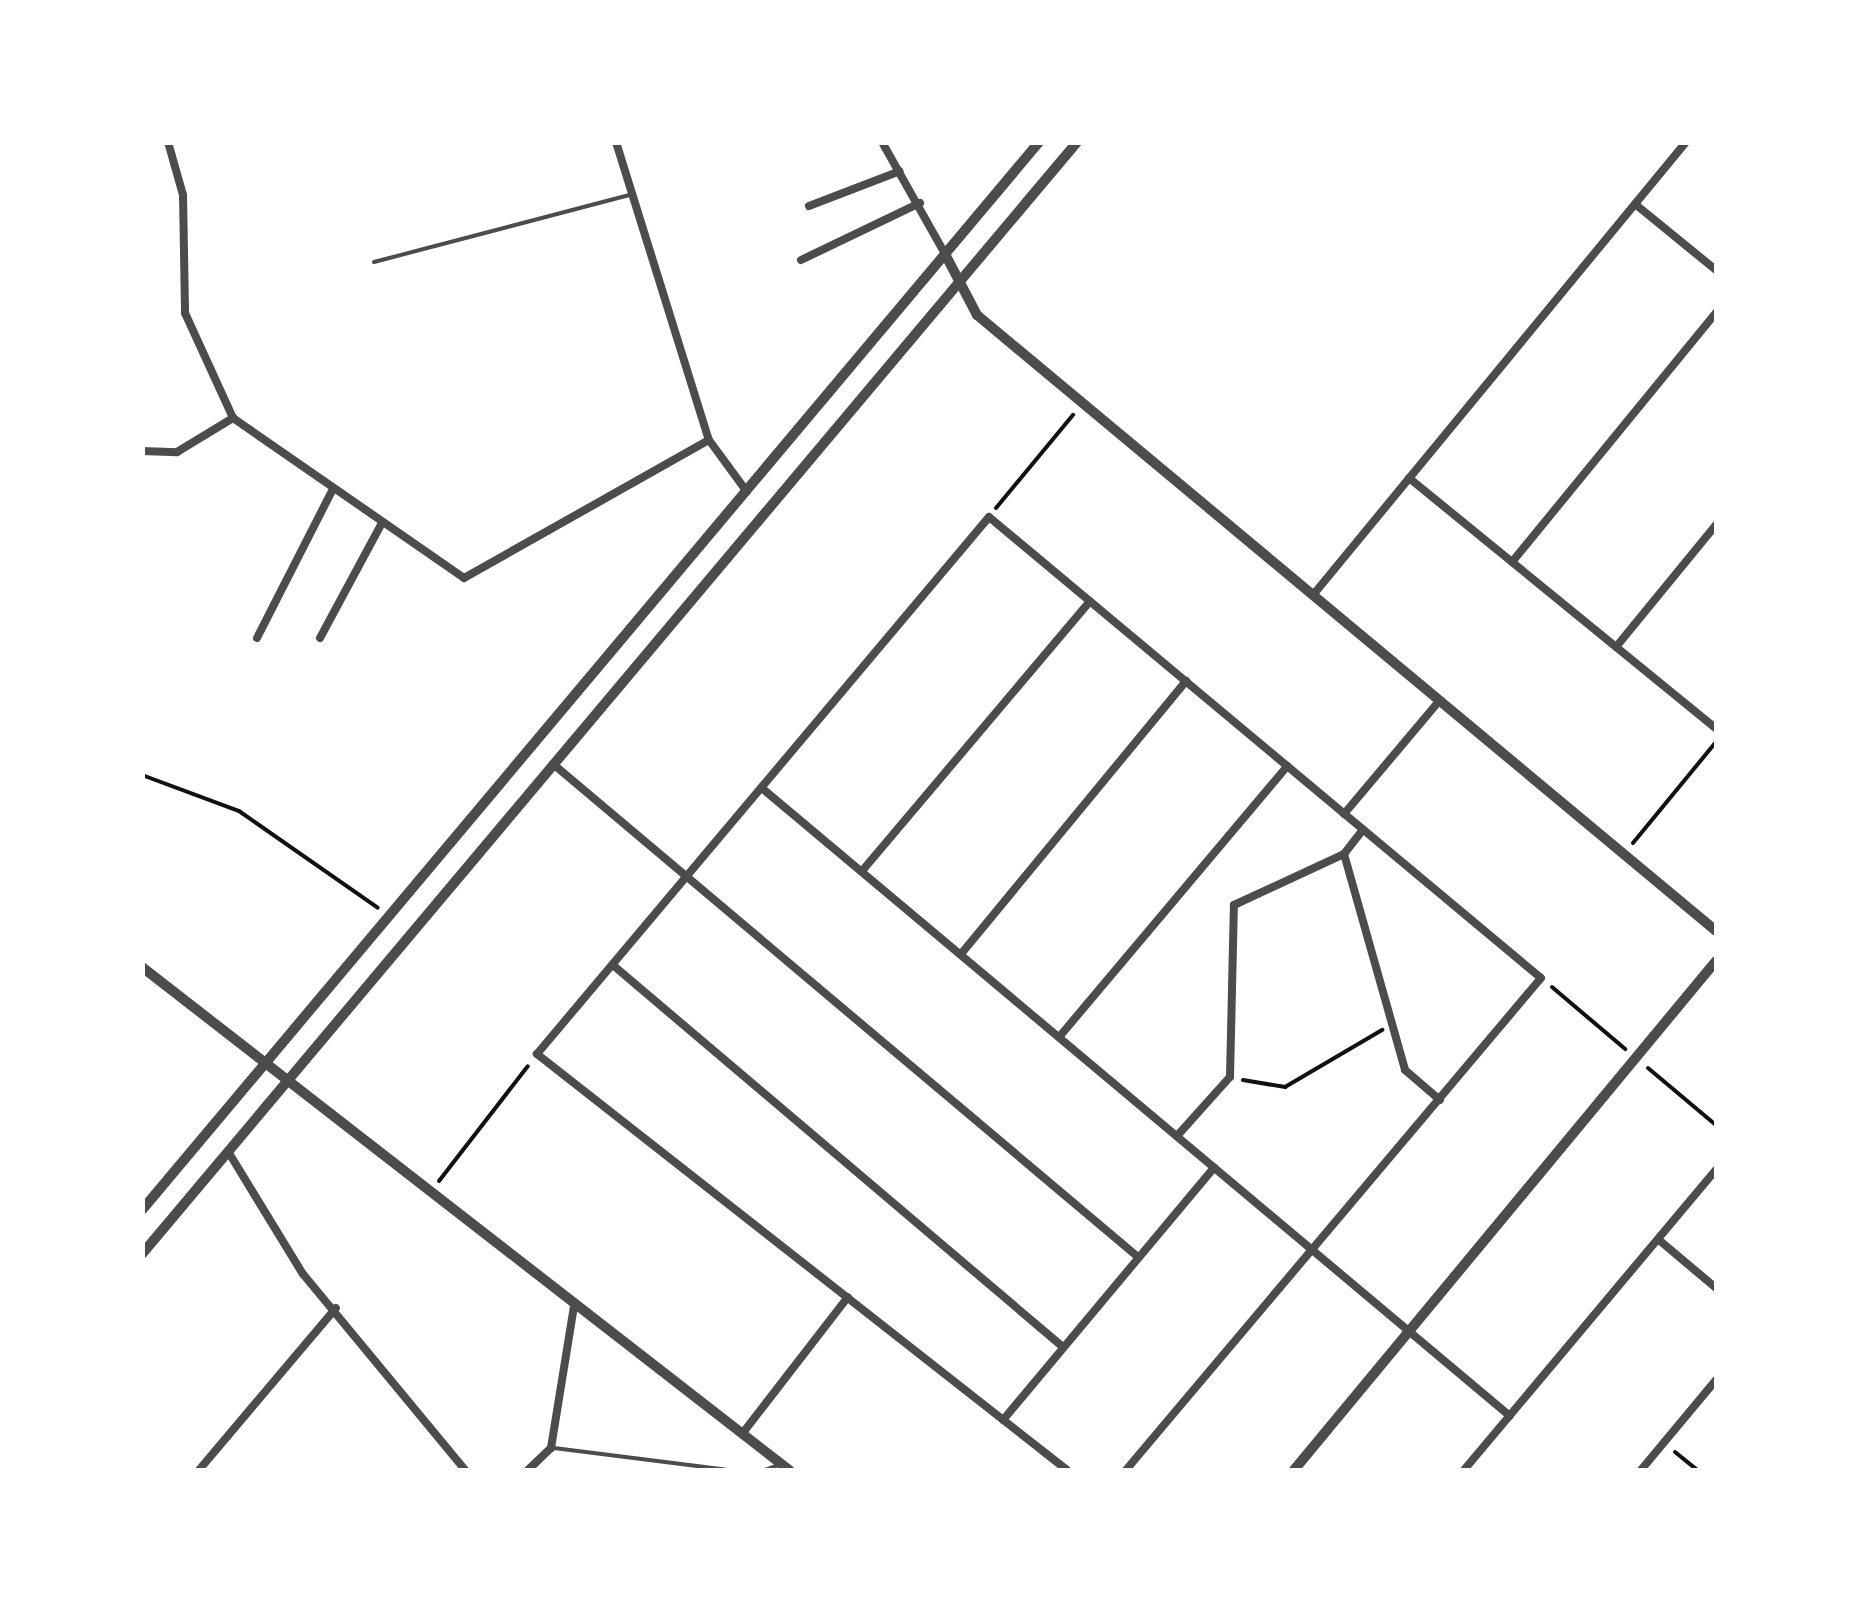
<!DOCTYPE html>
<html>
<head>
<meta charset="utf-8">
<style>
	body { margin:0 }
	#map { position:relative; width:1859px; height:1613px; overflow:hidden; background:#fff; font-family:Commissioner,sans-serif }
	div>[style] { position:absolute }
	.path>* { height:4px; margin:-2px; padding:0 2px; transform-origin:2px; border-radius:2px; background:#111 }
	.service>* { height:4px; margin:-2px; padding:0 2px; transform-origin:2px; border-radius:2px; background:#4c4c4c }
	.minor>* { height:8px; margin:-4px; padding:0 4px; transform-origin:4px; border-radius:4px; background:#4c4c4c }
	.tertiary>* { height:10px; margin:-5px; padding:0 5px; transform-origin:5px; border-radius:5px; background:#4c4c4c }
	span { translate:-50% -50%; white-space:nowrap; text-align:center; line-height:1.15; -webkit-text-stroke:8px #fff; paint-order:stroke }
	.frame { position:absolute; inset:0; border:145px solid #fff; pointer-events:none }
</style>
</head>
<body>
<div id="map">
	<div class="path">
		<div style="left:996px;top:508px;width:121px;rotate:-50.4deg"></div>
		<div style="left:142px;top:775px;width:103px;rotate:20.4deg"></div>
		<div style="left:239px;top:811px;width:169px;rotate:34.9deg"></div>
		<div style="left:1633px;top:843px;width:131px;rotate:-50.6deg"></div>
		<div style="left:1552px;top:987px;width:96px;rotate:40.3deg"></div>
		<div style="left:1648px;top:1068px;width:89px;rotate:40deg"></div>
		<div style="left:1243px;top:1080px;width:43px;rotate:9.5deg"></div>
		<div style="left:1285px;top:1087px;width:113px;rotate:-30.4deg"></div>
		<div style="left:439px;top:1181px;width:145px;rotate:-52.3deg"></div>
		<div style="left:1675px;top:1452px;width:28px;rotate:39deg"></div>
	</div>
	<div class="service">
		<div style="left:374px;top:262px;width:265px;rotate:-14.7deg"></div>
		<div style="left:554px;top:1448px;width:174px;rotate:7.2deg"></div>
		<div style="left:765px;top:1470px;width:12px;rotate:-20deg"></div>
	</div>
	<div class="minor">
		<div style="left:168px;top:142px;width:55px;rotate:74.2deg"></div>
		<div style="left:183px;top:195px;width:118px;rotate:89deg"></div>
		<div style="left:185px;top:313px;width:115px;rotate:65.4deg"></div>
		<div style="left:233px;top:418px;width:281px;rotate:34.7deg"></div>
		<div style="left:464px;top:578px;width:281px;rotate:-29.4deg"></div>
		<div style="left:616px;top:142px;width:312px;rotate:72.7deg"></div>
		<div style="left:709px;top:440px;width:64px;rotate:53.8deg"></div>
		<div style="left:882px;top:142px;width:129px;rotate:60.6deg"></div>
		<div style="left:1635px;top:204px;width:104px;rotate:39.2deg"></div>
		<div style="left:809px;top:206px;width:97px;rotate:-21deg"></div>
		<div style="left:801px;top:260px;width:132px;rotate:-25.6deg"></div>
		<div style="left:142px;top:451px;width:35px;rotate:2deg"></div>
		<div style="left:177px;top:452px;width:66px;rotate:-31.3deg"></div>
		<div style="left:1409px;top:478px;width:396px;rotate:39.2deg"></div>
		<div style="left:1512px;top:562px;width:322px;rotate:-50.7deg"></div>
		<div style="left:1313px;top:595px;width:587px;rotate:-50.53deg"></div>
		<div style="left:257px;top:638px;width:167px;rotate:-63deg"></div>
		<div style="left:320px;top:638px;width:131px;rotate:-61.7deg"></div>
		<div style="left:1616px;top:647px;width:158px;rotate:-50.7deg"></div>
		<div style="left:553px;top:764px;width:765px;rotate:40.12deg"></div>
		<div style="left:763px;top:789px;width:975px;rotate:40.01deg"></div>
		<div style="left:1344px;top:814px;width:148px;rotate:-49.9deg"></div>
		<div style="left:1344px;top:854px;width:224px;rotate:74.2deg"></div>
		<div style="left:1405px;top:1070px;width:46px;rotate:40.6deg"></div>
		<div style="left:862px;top:871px;width:353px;rotate:-49.8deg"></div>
		<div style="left:961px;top:954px;width:354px;rotate:-50.5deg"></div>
		<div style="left:614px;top:966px;width:589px;rotate:40.32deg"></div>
		<div style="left:1060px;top:1036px;width:353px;rotate:-49.9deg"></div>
		<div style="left:1177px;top:1136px;width:79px;rotate:-48.1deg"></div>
		<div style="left:1230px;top:1077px;width:172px;rotate:-88.7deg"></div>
		<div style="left:1234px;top:905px;width:121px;rotate:-24.9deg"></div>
		<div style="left:1344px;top:854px;width:31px;rotate:-52deg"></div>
		<div style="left:229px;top:1153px;width:142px;rotate:58.6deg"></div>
		<div style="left:303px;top:1274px;width:254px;rotate:50.4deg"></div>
		<div style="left:1659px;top:1240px;width:75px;rotate:40.1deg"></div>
		<div style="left:1003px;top:1420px;width:329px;rotate:-50.1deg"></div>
		<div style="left:742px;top:1434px;width:173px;rotate:-52.3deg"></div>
		<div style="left:199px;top:1470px;width:212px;rotate:-49.8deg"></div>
		<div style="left:528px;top:1470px;width:32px;rotate:-44deg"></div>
		<div style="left:551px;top:1448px;width:144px;rotate:-80.8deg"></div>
		<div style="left:1067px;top:1470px;width:674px;rotate:-141.87deg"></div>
		<div style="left:537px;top:1054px;width:702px;rotate:-49.91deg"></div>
		<div style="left:989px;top:517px;width:719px;rotate:39.87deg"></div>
		<div style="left:1541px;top:978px;width:644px;rotate:130.15deg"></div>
		<div style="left:1464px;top:1470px;width:392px;rotate:-50deg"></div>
		<div style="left:1641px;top:1470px;width:117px;rotate:-50.2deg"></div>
	</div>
	<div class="tertiary">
		<div style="left:945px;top:254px;width:69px;rotate:62.3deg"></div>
		<div style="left:977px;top:315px;width:962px;rotate:39.81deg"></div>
		<div style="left:142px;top:967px;width:820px;rotate:37.86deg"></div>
		<div style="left:142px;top:1210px;width:1395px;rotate:-49.97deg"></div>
		<div style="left:142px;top:1254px;width:1453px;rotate:-49.94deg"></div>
		<div style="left:1294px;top:1470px;width:661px;rotate:-50.34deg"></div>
	</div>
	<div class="frame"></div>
</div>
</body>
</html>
